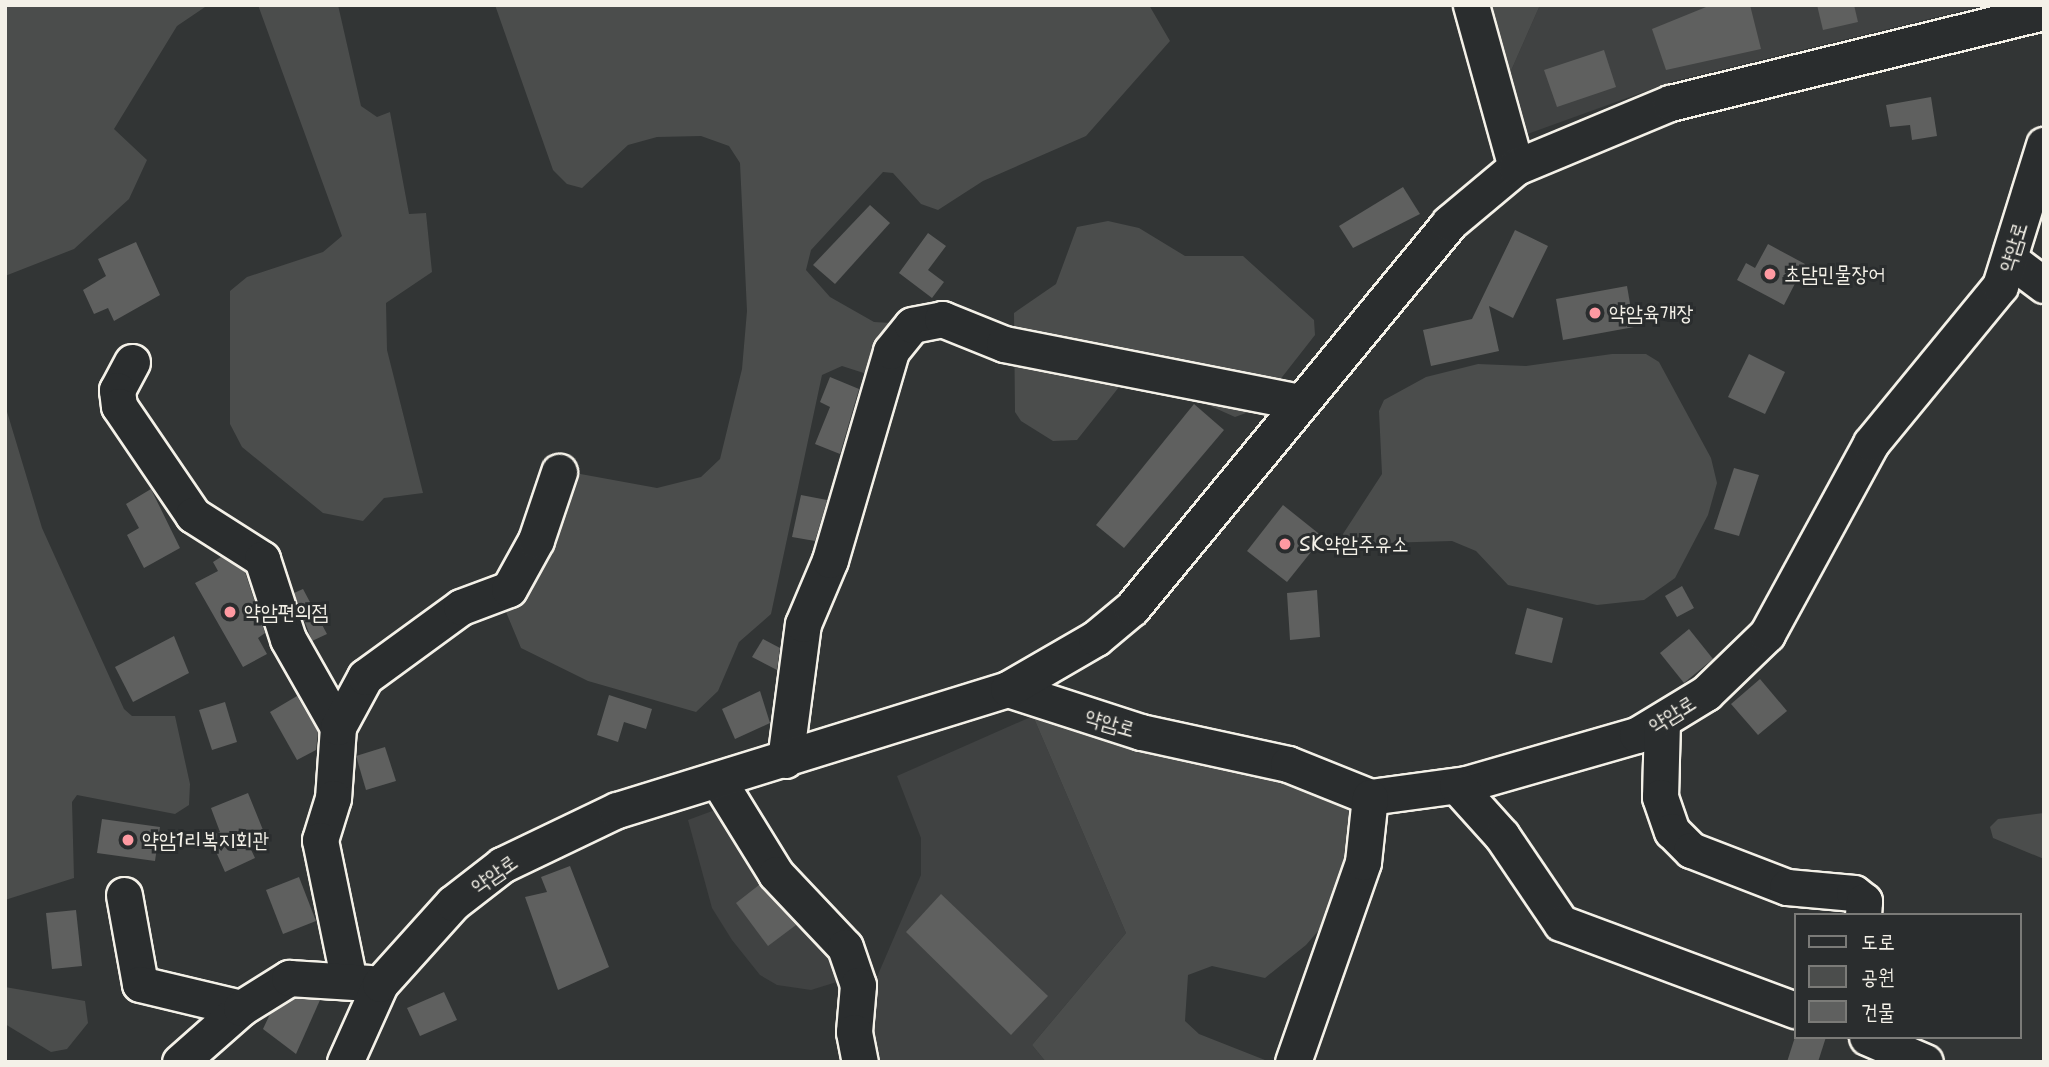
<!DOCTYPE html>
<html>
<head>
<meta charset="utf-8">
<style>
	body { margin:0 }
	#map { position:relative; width:2049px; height:1067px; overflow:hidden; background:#323535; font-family:"Shantell Sans","Poor Story",sans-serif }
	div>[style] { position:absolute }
	.built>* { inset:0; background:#404242 }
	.green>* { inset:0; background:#4b4d4c }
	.building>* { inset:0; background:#5f605f }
	.roads { filter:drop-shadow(2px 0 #f4f1e8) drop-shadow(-2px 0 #f4f1e8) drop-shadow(0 2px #f4f1e8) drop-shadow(0 -2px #f4f1e8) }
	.minor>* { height:35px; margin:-17.5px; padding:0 17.5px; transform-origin:17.5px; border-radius:17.5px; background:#2a2d2e }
	.dots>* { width:19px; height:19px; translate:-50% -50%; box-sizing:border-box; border:4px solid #2a2d2e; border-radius:50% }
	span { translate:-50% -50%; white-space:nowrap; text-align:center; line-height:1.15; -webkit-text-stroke:6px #2a2d2e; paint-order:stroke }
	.street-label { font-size:21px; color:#f4f1e8 }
	.poi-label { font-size:21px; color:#f4f1e8 }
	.left { translate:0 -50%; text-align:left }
	.frame { position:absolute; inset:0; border:7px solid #f4f1e8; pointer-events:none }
	.legend { position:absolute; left:1794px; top:913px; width:228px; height:126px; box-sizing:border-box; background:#2a2d2e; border:2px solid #7b7b78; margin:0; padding:9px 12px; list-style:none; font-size:21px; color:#f4f1e8 }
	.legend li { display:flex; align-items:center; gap:14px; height:35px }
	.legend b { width:35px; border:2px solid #7b7b78 }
</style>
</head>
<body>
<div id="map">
	<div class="built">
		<div style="clip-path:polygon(1540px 5px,1986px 5px,1674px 81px,1519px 137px,1509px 101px,1510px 73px)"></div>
		<div style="clip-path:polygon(1033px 716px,1126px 933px,1032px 1045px,1046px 1062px,870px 1062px,864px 1007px,921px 875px,921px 838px,897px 776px)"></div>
		<div style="clip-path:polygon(723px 807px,815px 920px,843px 980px,811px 990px,777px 985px,760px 975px,732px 940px,712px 908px,688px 820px)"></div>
	</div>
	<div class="green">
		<div style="clip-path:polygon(5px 5px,208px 5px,177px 26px,114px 129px,147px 160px,129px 199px,74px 249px,5px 276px)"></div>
		<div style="clip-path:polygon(258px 5px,338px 5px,361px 106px,377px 117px,390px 112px,409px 214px,426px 213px,432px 272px,386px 303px,387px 350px,423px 493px,384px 498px,363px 521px,323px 513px,242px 447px,230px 424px,230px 291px,247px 277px,323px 252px,342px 236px)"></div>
		<div style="clip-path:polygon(495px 5px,1149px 5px,1170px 41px,1086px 136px,983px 181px,938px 210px,921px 204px,893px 173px,883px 172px,811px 250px,806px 270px,830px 297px,874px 322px,909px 324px,870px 375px,842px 366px,822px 375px,771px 614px,739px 642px,718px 691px,696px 712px,588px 681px,521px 648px,506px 612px,525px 586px,575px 473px,657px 488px,701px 477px,720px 459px,742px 369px,747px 311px,740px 163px,729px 146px,701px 136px,657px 137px,628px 145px,582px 188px,567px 184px,553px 170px)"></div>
		<div style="clip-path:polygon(1487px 5px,1540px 5px,1510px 73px,1504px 75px)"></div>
		<div style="clip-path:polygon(1108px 221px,1139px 228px,1185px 256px,1243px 256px,1314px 320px,1315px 335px,1257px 409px,1235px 417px,1168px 387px,1123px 382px,1077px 440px,1053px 441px,1021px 421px,1015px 412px,1014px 313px,1056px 284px,1077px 227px)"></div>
		<div style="clip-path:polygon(1612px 354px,1646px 354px,1659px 362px,1711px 458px,1717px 483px,1708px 515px,1675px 578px,1644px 600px,1597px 605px,1508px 585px,1476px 551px,1452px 541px,1348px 544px,1343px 534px,1382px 474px,1379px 411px,1384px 400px,1426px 377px,1478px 364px,1526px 366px)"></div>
		<div style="clip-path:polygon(5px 405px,42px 528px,124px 709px,132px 716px,175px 716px,190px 784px,189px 805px,175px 814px,77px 795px,72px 802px,74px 878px,5px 900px)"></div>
		<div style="clip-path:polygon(1033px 716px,1327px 789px,1348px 809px,1355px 834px,1338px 908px,1306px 945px,1265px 978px,1212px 966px,1188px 975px,1185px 1021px,1199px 1034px,1270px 1062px,1046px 1062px,1032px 1045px,1126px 933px)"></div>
		<div style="clip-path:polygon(2044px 813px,2044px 859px,1993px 838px,1990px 827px,1998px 819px)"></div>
		<div style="clip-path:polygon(5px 987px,85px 1001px,88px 1023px,67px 1049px,51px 1052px,5px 1024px)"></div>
	</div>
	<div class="building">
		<div style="clip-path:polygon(1711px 5px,1750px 5px,1761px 49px,1666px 70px,1652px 29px)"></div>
		<div style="clip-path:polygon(1817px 5px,1854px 5px,1858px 22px,1823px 30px)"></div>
		<div style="clip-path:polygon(1604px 50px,1616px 87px,1557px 107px,1544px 70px)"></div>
		<div style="clip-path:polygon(1931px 97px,1937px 136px,1912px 140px,1910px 125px,1890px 127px,1886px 105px)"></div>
		<div style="clip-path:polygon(1403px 187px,1420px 214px,1353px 248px,1339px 226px)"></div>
		<div style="clip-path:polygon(870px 205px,890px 223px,835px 284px,813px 265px)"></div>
		<div style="clip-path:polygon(1515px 230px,1548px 246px,1513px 318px,1489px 306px,1499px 351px,1431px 366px,1423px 330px,1472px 319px)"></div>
		<div style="clip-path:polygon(928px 233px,946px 246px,928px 270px,944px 282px,932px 298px,899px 273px)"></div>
		<div style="clip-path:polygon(136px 242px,160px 295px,114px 321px,108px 308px,94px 314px,83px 290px,106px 276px,98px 259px)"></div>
		<div style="clip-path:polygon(1768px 244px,1805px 264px,1784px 305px,1737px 280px,1746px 263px,1755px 268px)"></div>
		<div style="clip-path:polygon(1627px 286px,1634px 327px,1563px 340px,1556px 299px)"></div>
		<div style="clip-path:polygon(1749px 354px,1785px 372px,1765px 414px,1728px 397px)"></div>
		<div style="clip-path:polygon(830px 377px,859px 389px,840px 454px,815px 444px,830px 407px,820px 402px)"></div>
		<div style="clip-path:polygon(1194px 404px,1224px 430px,1124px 548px,1096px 525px)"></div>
		<div style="clip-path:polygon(1734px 468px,1759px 475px,1739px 536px,1714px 529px)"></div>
		<div style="clip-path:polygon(151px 489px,180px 548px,144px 568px,127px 535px,139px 528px,126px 504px)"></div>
		<div style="clip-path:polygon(801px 495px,827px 500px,815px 541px,792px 537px)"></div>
		<div style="clip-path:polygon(1283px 505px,1323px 537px,1287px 582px,1247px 551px)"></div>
		<div style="clip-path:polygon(221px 557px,245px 572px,265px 633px,258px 638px,267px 654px,243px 667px,195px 583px,218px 571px,213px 562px)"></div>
		<div style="clip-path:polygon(1682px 586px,1694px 608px,1677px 617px,1665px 596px)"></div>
		<div style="clip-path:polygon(303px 589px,327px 634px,312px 641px,294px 593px)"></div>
		<div style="clip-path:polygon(1317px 590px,1320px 637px,1290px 640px,1287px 593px)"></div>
		<div style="clip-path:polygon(1527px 608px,1563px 618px,1552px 663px,1515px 654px)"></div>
		<div style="clip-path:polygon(1689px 629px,1713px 659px,1684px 683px,1660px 653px)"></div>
		<div style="clip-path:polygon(174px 636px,189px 673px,133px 702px,115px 667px)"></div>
		<div style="clip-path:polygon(763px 639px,780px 648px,777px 670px,752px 657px)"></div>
		<div style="clip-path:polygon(1760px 679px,1787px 711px,1758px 735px,1731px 704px)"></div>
		<div style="clip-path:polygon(760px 691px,770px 723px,735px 739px,722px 709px)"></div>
		<div style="clip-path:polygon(609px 695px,652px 709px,646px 729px,624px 722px,618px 742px,597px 735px)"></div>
		<div style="clip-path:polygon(297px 696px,318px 732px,316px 750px,297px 760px,270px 712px)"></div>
		<div style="clip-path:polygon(225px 702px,237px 742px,212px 750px,199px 710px)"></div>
		<div style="clip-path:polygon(385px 747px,396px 781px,366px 790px,356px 756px)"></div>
		<div style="clip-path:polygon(248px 793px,263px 830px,245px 837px,255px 858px,225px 872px,209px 836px,220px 832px,211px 808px)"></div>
		<div style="clip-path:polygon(102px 819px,160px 827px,155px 861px,97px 853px)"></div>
		<div style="clip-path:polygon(570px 866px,609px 967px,558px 990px,525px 897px,547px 892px,541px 877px)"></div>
		<div style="clip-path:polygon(299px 877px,316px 921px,283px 934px,266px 890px)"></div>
		<div style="clip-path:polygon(759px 885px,796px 925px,768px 946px,736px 903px)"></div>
		<div style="clip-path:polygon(941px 894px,1048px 996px,1011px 1035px,906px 932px)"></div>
		<div style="clip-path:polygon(76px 910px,82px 966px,52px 969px,46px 913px)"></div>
		<div style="clip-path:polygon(444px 992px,457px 1020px,420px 1036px,407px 1008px)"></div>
		<div style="clip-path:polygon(294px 998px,320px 1000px,296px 1054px,263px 1029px,270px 1014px)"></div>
		<div style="clip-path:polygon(1795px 1037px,1826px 1037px,1818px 1062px,1787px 1062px)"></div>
	</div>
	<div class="roads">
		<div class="minor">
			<div style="left:1471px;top:5px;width:168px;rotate:74.5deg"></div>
			<div style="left:2012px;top:261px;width:40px;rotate:37deg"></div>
			<div style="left:132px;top:362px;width:32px;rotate:118deg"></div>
			<div style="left:117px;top:390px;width:16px;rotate:83deg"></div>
			<div style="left:119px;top:406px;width:132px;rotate:55.8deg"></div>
			<div style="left:193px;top:515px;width:82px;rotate:32.5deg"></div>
			<div style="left:262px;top:559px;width:84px;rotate:72deg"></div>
			<div style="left:288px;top:639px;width:101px;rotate:60.4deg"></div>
			<div style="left:338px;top:727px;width:71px;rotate:94deg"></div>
			<div style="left:333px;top:798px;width:44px;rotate:107.2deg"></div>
			<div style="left:320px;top:840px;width:144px;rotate:78.4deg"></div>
			<div style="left:1008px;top:689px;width:140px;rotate:17.9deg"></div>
			<div style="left:1141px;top:732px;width:150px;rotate:12.3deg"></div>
			<div style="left:1288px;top:764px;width:88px;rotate:21.9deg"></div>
			<div style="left:1370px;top:797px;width:97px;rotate:-7.7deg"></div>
			<div style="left:1466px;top:784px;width:178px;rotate:-16deg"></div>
			<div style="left:1637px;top:735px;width:81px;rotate:-31.3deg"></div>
			<div style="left:1706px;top:693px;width:85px;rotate:-44deg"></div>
			<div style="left:1767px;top:634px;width:217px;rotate:-61.4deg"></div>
			<div style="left:1871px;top:443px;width:203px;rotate:-50.6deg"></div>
			<div style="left:2000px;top:286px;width:148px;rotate:-72.7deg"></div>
			<div style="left:1662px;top:721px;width:76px;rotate:91.5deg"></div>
			<div style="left:1660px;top:797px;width:36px;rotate:71deg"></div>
			<div style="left:1672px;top:831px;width:27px;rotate:45deg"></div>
			<div style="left:1691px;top:850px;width:103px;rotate:21.1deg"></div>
			<div style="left:1787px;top:887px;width:67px;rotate:5.1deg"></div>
			<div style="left:1854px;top:893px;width:13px;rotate:39deg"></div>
			<div style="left:1864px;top:901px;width:14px;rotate:94deg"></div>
			<div style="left:338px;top:727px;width:57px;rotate:-61.6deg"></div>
			<div style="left:365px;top:677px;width:119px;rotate:-36.1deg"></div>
			<div style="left:461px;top:607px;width:51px;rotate:-20.6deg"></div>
			<div style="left:509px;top:589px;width:56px;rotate:-61.1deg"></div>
			<div style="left:536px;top:540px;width:72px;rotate:-71.3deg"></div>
			<div style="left:785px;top:760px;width:137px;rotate:-82.5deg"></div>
			<div style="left:803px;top:624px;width:69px;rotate:-67.1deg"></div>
			<div style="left:830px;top:560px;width:218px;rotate:-73.7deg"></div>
			<div style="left:891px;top:351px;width:33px;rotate:-51deg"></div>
			<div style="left:912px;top:325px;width:31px;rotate:-11deg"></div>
			<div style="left:942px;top:319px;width:67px;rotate:22deg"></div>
			<div style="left:1004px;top:344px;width:301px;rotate:11.1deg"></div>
			<div style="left:718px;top:780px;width:110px;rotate:58.3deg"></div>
			<div style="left:776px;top:874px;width:100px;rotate:46.6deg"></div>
			<div style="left:845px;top:947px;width:40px;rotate:71.1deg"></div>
			<div style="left:858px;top:985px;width:47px;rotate:94.9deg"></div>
			<div style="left:854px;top:1032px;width:31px;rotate:79deg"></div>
			<div style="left:1457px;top:786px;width:67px;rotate:48deg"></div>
			<div style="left:1502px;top:836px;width:105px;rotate:55.9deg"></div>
			<div style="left:1561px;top:923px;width:250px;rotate:20.4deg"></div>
			<div style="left:124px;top:895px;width:90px;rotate:79.8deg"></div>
			<div style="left:140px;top:984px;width:104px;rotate:13.4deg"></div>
			<div style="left:1867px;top:1037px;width:63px;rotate:23.3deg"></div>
			<div style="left:180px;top:1062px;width:81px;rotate:-41.5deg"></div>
			<div style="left:241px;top:1008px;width:57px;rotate:-32deg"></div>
			<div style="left:289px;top:978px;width:81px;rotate:3.5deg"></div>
			<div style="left:345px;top:1062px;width:85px;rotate:-65.8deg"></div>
			<div style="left:380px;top:984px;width:109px;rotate:-48deg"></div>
			<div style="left:453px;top:903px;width:62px;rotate:-37.8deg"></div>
			<div style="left:502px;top:865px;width:127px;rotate:-25.6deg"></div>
			<div style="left:617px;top:810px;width:409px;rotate:-17.2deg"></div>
			<div style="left:1008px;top:689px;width:102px;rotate:-30.1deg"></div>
			<div style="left:1096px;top:638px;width:47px;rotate:-39.8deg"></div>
			<div style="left:1132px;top:608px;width:499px;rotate:-50.5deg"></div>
			<div style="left:1449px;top:223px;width:87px;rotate:-39.9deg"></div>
			<div style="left:1516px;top:167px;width:167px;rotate:-22.6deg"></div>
			<div style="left:1670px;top:103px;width:385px;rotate:-13.7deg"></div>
			<div style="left:1293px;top:1062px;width:212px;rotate:-70.7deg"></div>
			<div style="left:1363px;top:862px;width:65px;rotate:-83.9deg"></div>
		</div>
	</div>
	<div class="dots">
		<div style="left:1770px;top:274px;background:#ff9aa2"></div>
		<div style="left:1595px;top:313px;background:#ff9aa2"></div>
		<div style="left:1285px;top:544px;background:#ff9aa2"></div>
		<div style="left:230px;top:612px;background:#ff9aa2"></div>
		<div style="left:128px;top:840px;background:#ff9aa2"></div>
	</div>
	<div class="street-label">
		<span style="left:2013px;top:247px;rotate:-73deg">약암로</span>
		<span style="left:1672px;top:714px;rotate:-32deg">약암로</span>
		<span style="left:1110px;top:723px;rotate:16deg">약암로</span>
		<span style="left:494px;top:874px;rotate:-35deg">약암로</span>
	</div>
	<div class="poi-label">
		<span class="left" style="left:1784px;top:274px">초담민물장어</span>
		<span class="left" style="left:1609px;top:313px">약암육개장</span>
		<span class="left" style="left:1299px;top:544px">SK약암주유소</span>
		<span class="left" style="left:244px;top:612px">약암편의점</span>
		<span class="left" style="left:142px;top:840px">약암1리복지회관</span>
	</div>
	<div class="frame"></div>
	<ul class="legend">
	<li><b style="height:9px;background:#2a2d2e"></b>도로</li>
	<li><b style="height:19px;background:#4b4d4c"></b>공원</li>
	<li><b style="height:19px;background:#5f605f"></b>건물</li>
	</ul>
</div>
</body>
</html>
